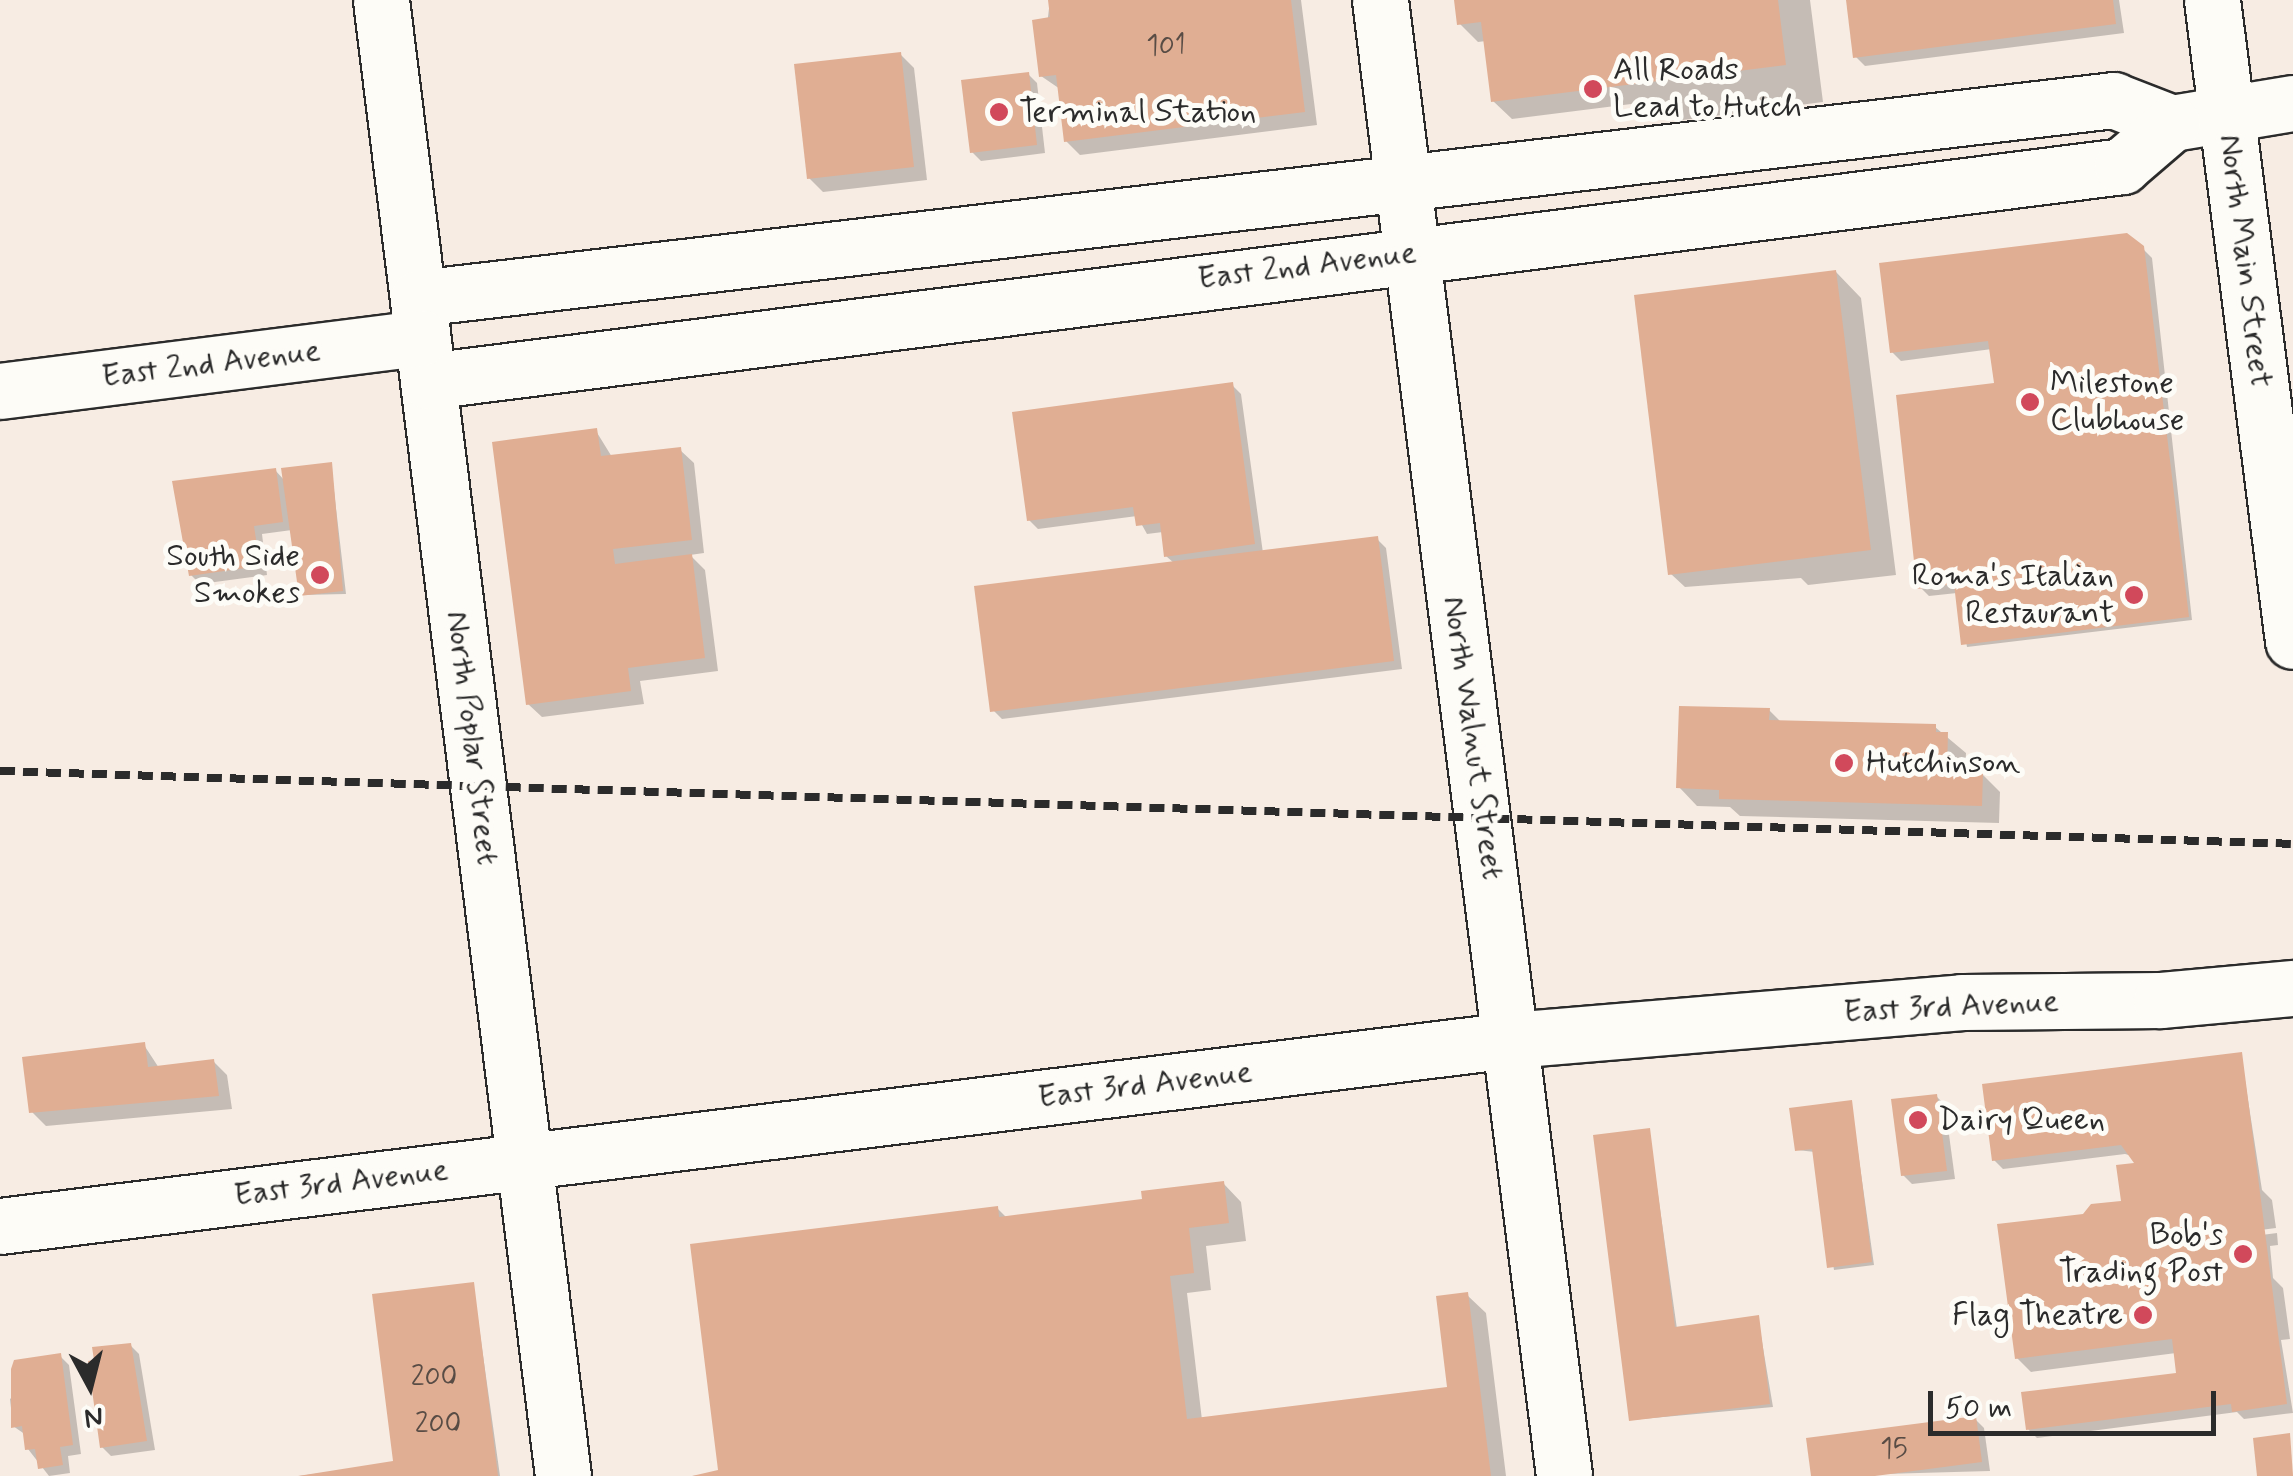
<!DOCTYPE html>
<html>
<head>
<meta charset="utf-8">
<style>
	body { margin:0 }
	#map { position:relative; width:2293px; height:1476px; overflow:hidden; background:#f7ece3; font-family:Mynerve,sans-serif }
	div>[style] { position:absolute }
	.shadow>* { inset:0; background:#0003 }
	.building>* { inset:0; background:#e0ae93 }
	.roads { filter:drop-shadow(2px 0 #2b2b2b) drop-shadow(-2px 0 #2b2b2b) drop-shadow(0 2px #2b2b2b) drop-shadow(0 -2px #2b2b2b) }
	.minor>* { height:55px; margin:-27.5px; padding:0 27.5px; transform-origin:27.5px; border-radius:27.5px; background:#fdfcf7 }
	.major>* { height:55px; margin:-27.5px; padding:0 27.5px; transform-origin:27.5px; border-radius:27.5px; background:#fdfcf7 }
	.rail>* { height:8px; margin-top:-4px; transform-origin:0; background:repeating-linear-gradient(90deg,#2b2b2b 0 15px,transparent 0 23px) }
	.dots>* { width:28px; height:28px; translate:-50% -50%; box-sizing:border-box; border:5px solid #fdfcf7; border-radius:50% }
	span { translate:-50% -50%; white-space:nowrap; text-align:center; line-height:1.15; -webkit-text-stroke:10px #fdfcf7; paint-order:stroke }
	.number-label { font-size:28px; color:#584c45 }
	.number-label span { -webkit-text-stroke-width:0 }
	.poi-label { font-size:32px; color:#2b2b2b }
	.left { translate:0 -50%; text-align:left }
	.right { translate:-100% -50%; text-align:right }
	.street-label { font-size:32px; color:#2b2b2b }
	.north { position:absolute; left:40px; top:1336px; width:100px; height:100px; -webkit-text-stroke:8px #fdfcf7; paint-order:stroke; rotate:173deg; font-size:28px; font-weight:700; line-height:40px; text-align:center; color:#2b2b2b }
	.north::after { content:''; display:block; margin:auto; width:35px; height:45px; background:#2b2b2b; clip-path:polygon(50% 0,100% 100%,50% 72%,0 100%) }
	.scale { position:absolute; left:1928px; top:1391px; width:288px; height:45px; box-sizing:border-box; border:5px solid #2b2b2b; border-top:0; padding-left:12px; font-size:30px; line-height:35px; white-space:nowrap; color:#2b2b2b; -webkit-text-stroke:8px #fdfcf7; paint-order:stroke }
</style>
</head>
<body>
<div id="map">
	<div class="shadow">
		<div style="clip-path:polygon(1050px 0,1301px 0,1317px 125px,1080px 155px,1066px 141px,1060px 89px,1041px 76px)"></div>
		<div style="clip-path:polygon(1456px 0,1810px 0,1823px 102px,1675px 121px,1655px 101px,1512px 119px,1493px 101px,1486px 41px,1478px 42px,1460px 24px)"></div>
		<div style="clip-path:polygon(1849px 0,2119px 0,2124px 33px,1865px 66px,1856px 57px)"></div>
		<div style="clip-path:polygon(900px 54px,914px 68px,927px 180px,823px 192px,809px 178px)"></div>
		<div style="clip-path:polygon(1028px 74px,1037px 83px,1045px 153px,981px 161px,972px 152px)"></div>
		<div style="clip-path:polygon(2142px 248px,2152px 258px,2192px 620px,1967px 647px,1957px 593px,1929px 596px,1920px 587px,1999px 385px,1992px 349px,1901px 361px,1892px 352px)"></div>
		<div style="clip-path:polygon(1836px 272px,1861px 298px,1896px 575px,1808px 585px,1801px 578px,1685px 587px,1671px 574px)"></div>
		<div style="clip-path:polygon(1232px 385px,1241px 394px,1263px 553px,1377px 539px,1386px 548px,1402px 669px,1002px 719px,993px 710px,1175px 564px,1166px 556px,1163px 532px,1147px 534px,1137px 516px,1038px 529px,1029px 520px)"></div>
		<div style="clip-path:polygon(596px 431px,612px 457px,680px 450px,694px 463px,704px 553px,690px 555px,705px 570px,718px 671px,640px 681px,644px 704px,542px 717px,528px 704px)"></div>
		<div style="clip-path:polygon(331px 465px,346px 594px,301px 595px,292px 530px,262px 534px,267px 575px,200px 584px,191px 575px,275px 470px,285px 481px)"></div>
		<div style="clip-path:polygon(1769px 710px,1781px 722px,1935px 727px,1966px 753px,1965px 774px,1982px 774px,2000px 792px,1999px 823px,1740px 816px,1730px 807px,1697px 806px,1679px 787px)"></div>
		<div style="clip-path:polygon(144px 1045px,159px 1068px,214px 1062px,227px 1075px,232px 1109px,46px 1126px,32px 1112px)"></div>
		<div style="clip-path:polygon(2241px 1055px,2262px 1190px,2272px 1200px,2276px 1228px,2013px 1262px,2013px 1267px,2277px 1233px,2278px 1245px,2270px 1246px,2273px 1278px,2283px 1288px,2290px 1339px,2281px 1340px,2293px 1413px,2244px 1419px,2237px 1412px,2037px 1438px,2028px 1429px,2023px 1394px,2179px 1374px,2176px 1353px,2031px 1372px,2017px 1358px,2000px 1227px,2085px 1216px,2092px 1207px,2123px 1203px,2119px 1167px,2137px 1165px,2136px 1157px,2125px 1154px,2003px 1169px,1994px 1160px,1985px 1087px)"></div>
		<div style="clip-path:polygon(1936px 1096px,1945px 1105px,1955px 1179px,1912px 1184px,1903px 1175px)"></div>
		<div style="clip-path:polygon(1851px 1103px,1874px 1265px,1834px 1270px,1815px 1152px,1797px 1150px)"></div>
		<div style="clip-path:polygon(1649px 1131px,1677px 1329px,1758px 1318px,1773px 1407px,1631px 1420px)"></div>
		<div style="clip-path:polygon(1223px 1183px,1241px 1202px,1246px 1241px,1206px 1246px,1211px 1290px,1187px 1293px,1202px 1420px,1450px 1390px,1467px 1295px,1486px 1313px,1506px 1476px,692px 1476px,721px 1473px,997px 1208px,1007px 1218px,1145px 1201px)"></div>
		<div style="clip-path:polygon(473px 1284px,500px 1476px,299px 1476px,396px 1463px)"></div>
		<div style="clip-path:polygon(130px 1345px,139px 1354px,155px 1450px,111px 1456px,102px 1447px)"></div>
		<div style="clip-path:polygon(60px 1356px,69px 1365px,81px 1454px,68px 1456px,70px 1473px,49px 1476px,28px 1449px,26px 1435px,13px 1426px,10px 1399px)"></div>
		<div style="clip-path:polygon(1975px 1419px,1984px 1428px,1990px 1471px,1813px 1476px)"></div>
	</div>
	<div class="building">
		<div style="clip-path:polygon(1048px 0,1291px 0,1305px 112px,1064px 142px,1056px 75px,1039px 77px,1032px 20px,1050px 17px)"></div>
		<div style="clip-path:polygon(1454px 0,1778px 0,1786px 65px,1491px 102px,1481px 22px,1457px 25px)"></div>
		<div style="clip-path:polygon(1846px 0,2113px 0,2116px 24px,1853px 58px)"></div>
		<div style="clip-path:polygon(901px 52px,914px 167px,807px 179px,794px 64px)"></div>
		<div style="clip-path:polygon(1029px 72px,1037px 145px,970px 153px,961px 80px)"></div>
		<div style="clip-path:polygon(2127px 233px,2144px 246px,2189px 617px,1961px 645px,1954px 584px,1917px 589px,1896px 395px,1994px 383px,1988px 341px,1890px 353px,1879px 263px)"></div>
		<div style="clip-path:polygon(1836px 270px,1871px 550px,1668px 575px,1634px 295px)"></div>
		<div style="clip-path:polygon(1233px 382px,1255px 544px,1164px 557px,1160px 523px,1136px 526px,1133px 507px,1027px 521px,1012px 412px)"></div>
		<div style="clip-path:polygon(597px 428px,601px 456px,681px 447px,692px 540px,613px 549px,615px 564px,692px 554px,705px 658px,628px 668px,631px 691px,526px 705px,492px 442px)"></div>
		<div style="clip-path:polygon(332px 462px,343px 591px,299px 596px,281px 468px)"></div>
		<div style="clip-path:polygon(276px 468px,283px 522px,254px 526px,260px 566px,189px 576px,172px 481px)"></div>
		<div style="clip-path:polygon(1378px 536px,1394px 661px,990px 712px,974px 586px)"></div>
		<div style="clip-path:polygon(1679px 706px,1770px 708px,1769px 720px,1936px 724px,1936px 732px,1948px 732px,1947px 771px,1983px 772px,1982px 806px,1719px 799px,1719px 790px,1676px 788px)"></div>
		<div style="clip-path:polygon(145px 1042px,148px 1067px,214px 1059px,219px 1096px,29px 1113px,22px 1057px)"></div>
		<div style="clip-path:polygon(2242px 1052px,2287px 1404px,2232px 1412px,2231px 1404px,2026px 1430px,2021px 1392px,2176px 1373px,2172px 1339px,2015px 1359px,1997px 1224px,2083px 1214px,2091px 1204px,2121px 1201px,2116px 1165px,2134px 1163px,2121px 1145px,1992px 1161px,1982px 1084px)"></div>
		<div style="clip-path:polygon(1937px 1094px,1947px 1171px,1901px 1176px,1891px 1099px)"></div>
		<div style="clip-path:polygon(1852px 1100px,1872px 1262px,1827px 1268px,1812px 1149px,1795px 1151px,1789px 1108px)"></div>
		<div style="clip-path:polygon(1650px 1128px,1675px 1327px,1759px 1315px,1770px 1404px,1629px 1421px,1593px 1135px)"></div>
		<div style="clip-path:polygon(1224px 1181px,1229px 1223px,1189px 1228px,1194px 1273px,1170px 1276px,1187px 1419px,1447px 1387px,1436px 1296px,1468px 1292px,1491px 1476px,692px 1476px,718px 1470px,690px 1244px,998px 1206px,999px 1217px,1142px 1199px,1141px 1191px)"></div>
		<div style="clip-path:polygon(474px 1282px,498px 1476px,298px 1476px,393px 1461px,372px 1294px)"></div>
		<div style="clip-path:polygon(131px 1343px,147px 1441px,100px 1448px,88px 1361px,94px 1360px,92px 1347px)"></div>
		<div style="clip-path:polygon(61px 1353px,73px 1445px,60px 1447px,63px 1465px,38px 1469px,35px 1449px,25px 1450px,22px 1426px,11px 1428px,11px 1369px,14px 1360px)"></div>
		<div style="clip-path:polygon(1976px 1416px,1982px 1462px,1875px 1476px,1811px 1476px,1806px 1438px)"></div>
		<div style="clip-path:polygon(2290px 1433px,2293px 1476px,2257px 1476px,2253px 1438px)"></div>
	</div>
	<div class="roads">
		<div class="minor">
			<div style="left:381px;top:0;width:1487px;rotate:82.97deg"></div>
			<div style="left:1380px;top:0;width:1487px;rotate:82.89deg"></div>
			<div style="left:418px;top:298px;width:1707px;rotate:-6.66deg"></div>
			<div style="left:2113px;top:100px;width:63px;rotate:21.3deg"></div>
			<div style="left:2172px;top:123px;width:123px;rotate:-9.4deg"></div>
			<div style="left:428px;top:381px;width:1708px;rotate:-7.23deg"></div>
			<div style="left:2122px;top:166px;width:66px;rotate:-40.7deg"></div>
			<div style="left:0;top:391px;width:425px;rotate:-7.2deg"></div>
			<div style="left:0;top:1226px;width:1522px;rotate:-7.02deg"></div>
			<div style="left:1511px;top:1040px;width:453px;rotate:-4.8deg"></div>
			<div style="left:1962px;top:1002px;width:199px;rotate:-0.6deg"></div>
			<div style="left:2161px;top:1000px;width:133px;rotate:-5.2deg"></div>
		</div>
		<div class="major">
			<div style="left:2212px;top:0;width:646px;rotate:82.8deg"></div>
		</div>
	</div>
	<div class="rail">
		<div style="left:0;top:771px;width:2294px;rotate:1.82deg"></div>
	</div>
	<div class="dots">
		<div style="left:1593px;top:89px;background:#d1495b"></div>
		<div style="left:999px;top:112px;background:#d1495b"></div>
		<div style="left:2030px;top:402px;background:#d1495b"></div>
		<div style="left:320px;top:575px;background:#d1495b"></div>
		<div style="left:2134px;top:595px;background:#d1495b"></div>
		<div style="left:1844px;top:763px;background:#d1495b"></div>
		<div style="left:1918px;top:1120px;background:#d1495b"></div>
		<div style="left:2243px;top:1254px;background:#d1495b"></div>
		<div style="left:2143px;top:1315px;background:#d1495b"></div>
	</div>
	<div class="number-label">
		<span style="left:1166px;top:47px">101</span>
		<span style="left:434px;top:1378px">200</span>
		<span style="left:438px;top:1425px">200</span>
		<span style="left:1894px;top:1450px">15</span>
	</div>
	<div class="poi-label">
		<span class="left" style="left:1613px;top:89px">All Roads<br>Lead to Hutch</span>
		<span class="left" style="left:1019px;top:112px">Terminal Station</span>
		<span class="left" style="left:2050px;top:402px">Milestone<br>Clubhouse</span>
		<span class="right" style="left:300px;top:575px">South Side<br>Smokes</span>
		<span class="right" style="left:2114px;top:595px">Roma's Italian<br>Restaurant</span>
		<span class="left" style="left:1866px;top:763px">Hutchinson</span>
		<span class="left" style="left:1938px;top:1120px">Dairy Queen</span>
		<span class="right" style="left:2223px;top:1254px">Bob's<br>Trading Post</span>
		<span class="right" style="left:2123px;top:1315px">Flag Theatre</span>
	</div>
	<div class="street-label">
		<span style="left:2245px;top:261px;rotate:83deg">North Main Street</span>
		<span style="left:1307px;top:266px;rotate:-7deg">East 2nd Avenue</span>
		<span style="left:211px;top:364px;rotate:-7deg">East 2nd Avenue</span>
		<span style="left:472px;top:738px;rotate:83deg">North Poplar Street</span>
		<span style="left:1473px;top:738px;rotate:82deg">North Walnut Street</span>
		<span style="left:1951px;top:1007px;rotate:-3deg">East 3rd Avenue</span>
		<span style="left:1145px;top:1085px;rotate:-7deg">East 3rd Avenue</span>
		<span style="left:341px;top:1183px;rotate:-7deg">East 3rd Avenue</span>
	</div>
	<div class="north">N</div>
	<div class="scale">50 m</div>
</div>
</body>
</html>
